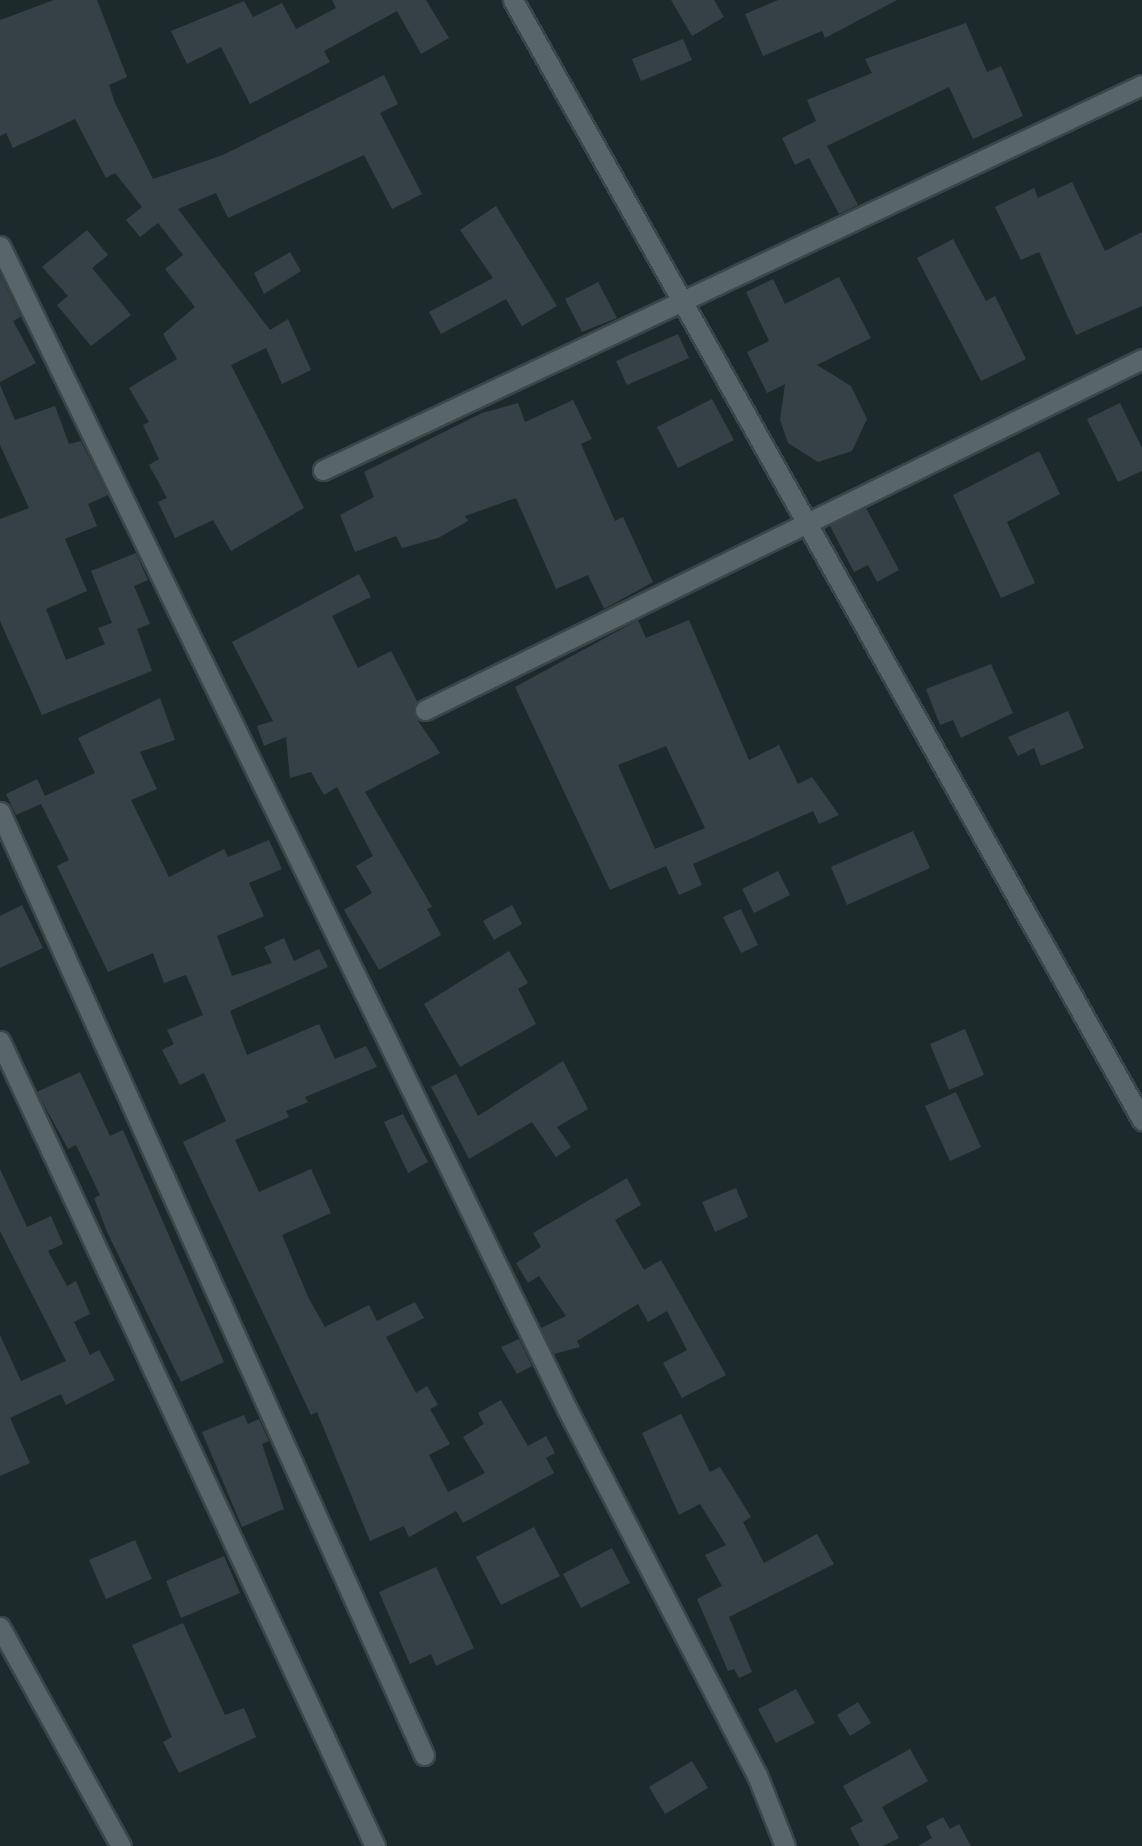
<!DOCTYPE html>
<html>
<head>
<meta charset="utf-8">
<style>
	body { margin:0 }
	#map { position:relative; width:1142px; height:1846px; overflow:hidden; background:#1d2a2c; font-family:Ubuntu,sans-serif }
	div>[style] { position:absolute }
	.building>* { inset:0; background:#354147 }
	.roads { filter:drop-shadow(2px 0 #3b4648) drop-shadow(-2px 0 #3b4648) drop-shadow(0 2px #3b4648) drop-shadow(0 -2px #3b4648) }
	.minor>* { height:19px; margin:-9.5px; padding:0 9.5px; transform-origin:9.5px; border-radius:9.5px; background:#586669 }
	span { translate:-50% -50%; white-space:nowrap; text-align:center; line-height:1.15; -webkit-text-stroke:5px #1d2a2c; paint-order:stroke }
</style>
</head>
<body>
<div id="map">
	<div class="building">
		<div style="clip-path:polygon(54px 0,97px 0,127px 77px,109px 85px,115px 103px,153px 179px,223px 155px,384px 75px,398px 104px,380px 113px,422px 194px,392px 209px,364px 155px,228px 218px,216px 193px,178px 209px,270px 330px,288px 319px,311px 370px,282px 384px,266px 348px,231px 365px,304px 508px,231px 551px,213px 520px,175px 538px,158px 502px,167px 498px,149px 465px,159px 459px,143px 425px,149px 422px,129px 388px,177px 359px,163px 334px,195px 307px,165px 269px,183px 255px,158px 223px,140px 237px,126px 220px,142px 207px,115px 173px,106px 178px,75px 119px,13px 148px,6px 133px,0 136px,0 20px)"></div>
		<div style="clip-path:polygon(332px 0,426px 0,449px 38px,421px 54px,397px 11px,324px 51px,330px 62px,250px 104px,221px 47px,187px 64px,171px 31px,244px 1px,253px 17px,282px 3px,296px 29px,336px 8px)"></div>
		<div style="clip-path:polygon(671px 0,714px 0,724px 17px,692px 36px)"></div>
		<div style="clip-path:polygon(778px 0,897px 0,825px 38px,822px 31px,763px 56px,745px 14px)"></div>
		<div style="clip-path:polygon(966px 23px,987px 72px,1001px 66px,1023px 116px,973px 139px,949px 87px,827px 146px,858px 205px,839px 214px,809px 158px,795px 165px,782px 138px,816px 121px,807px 100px,872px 73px,865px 59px)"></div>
		<div style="clip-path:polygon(683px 39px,692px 60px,641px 81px,632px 59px)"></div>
		<div style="clip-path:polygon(1072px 182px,1105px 251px,1142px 232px,1142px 306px,1076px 335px,1039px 252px,1021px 260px,995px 207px,1034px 188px,1038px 198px)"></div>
		<div style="clip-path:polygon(496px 206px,557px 306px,522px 326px,506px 299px,441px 334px,429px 312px,493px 278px,460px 230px)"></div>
		<div style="clip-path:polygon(87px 230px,108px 255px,92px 268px,131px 315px,91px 346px,57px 305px,68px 296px,42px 267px)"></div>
		<div style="clip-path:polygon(953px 239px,986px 301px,995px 296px,1026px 359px,981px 381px,917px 258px)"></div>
		<div style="clip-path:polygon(290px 252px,301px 271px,264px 294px,254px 273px)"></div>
		<div style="clip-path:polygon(0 274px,21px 317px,13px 321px,36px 363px,0 382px)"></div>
		<div style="clip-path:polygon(839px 277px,871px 338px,817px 365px,851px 386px,867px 419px,852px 451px,818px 462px,788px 443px,780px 420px,785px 384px,767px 393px,747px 352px,769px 341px,746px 292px,773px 279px,785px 304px)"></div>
		<div style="clip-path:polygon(598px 282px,617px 318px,582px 332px,565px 299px)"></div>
		<div style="clip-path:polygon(678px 334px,689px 358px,627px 385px,616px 361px)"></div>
		<div style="clip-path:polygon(0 385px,15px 420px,55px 406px,69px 444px,81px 441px,108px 495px,88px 504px,97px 526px,65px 539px,87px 591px,46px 609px,66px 660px,105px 644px,98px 628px,112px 623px,91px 571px,136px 553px,148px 580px,134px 586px,150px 624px,137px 629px,152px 671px,42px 715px,0 621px,0 519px,29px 508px,0 445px)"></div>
		<div style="clip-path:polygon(712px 399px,734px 440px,678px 468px,657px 427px)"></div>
		<div style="clip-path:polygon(573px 400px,592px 439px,581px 444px,615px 521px,623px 517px,653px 582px,604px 609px,588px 575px,556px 589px,516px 498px,465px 516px,468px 521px,438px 538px,402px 548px,396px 536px,355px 552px,340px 515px,374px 497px,364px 472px,482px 413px,518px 403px,525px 422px)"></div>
		<div style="clip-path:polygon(1120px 403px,1142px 448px,1142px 471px,1118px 482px,1087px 419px)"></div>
		<div style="clip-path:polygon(1039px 451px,1060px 494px,1007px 522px,1035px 583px,1001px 598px,953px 495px)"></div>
		<div style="clip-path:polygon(866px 508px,899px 570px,877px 582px,868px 565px,854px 572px,830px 526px)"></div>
		<div style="clip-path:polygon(359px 574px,371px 597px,332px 616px,358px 668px,391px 651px,417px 701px,414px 715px,440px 753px,365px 792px,432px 907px,427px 909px,441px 935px,379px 970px,344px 910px,372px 893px,356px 866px,373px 856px,337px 787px,324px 795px,311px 772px,290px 778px,286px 737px,264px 746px,257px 726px,273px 721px,232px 642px)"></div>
		<div style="clip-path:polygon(evenodd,638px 620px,646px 638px,689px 620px,749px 760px,779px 745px,798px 784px,812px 777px,839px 815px,819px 824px,813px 811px,693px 864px,702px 885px,679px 895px,666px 866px,610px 890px,515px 687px,638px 620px,666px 746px,705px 828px,655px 849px,618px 765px,666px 746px)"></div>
		<div style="clip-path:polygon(991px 664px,1013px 713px,961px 738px,953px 720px,940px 725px,926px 689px)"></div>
		<div style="clip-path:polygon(160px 698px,175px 740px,140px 752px,157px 789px,131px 800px,169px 877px,224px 849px,228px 857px,269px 840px,282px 869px,249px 883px,264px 916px,217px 936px,232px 976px,272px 963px,264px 947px,284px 938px,294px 961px,319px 949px,328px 967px,230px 1011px,247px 1055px,319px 1024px,335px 1059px,366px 1046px,377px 1067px,305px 1097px,308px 1102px,286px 1111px,289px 1117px,235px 1140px,259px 1192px,311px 1169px,331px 1213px,282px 1235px,309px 1299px,325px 1327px,369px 1305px,377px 1321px,415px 1302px,424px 1318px,386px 1337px,416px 1393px,427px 1386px,438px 1405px,430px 1409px,450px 1444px,429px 1455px,448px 1492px,485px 1473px,463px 1437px,484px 1424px,478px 1413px,501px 1400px,528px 1446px,546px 1436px,555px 1453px,546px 1458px,554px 1473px,463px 1523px,456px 1511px,409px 1537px,404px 1526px,370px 1541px,317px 1412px,311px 1415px,183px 1142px,226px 1121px,204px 1073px,180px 1085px,162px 1050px,174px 1044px,167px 1030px,203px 1015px,186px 975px,164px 983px,153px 953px,108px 972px,57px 866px,69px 860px,41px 804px,16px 815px,6px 794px,37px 779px,45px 796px,95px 773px,78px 738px)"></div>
		<div style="clip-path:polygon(1068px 711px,1084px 748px,1041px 766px,1034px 748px,1018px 756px,1008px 737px)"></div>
		<div style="clip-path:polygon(913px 831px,930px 868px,847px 905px,831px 867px)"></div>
		<div style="clip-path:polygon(778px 871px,790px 895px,754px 913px,742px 889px)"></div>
		<div style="clip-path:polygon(22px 905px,43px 948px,0 968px,0 916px)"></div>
		<div style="clip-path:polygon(512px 905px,522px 924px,494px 940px,483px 921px)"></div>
		<div style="clip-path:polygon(741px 909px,758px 945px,741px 953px,723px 917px)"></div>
		<div style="clip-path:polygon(509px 951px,528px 983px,518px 989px,536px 1024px,460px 1067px,424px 1004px)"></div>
		<div style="clip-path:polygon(965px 1029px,984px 1075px,949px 1090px,930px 1044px)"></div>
		<div style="clip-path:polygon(563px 1061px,588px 1109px,557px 1127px,571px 1147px,556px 1157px,532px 1122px,469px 1159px,431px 1087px,456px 1074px,478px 1116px)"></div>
		<div style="clip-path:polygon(80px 1072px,110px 1136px,123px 1130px,224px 1362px,181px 1382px,108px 1234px,94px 1198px,100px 1195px,76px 1145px,68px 1149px,37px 1092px)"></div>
		<div style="clip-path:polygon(956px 1092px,981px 1147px,950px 1161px,925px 1106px)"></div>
		<div style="clip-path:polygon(403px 1114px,428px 1162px,408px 1173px,384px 1122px)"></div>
		<div style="clip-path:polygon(0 1169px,27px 1227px,51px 1216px,63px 1244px,48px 1251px,67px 1286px,76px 1281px,90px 1314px,74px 1322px,90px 1355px,99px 1350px,115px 1380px,66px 1405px,61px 1394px,10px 1418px,30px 1463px,0 1476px,0 1335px,21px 1381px,66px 1361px,0 1231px)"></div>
		<div style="clip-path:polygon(627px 1178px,641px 1205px,615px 1220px,644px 1270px,661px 1260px,726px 1375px,682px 1398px,663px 1363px,687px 1350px,667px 1311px,648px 1322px,638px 1304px,577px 1341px,580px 1347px,554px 1354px,541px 1328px,566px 1316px,539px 1276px,528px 1283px,516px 1263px,541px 1247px,533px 1233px)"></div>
		<div style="clip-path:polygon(736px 1188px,748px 1217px,715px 1232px,702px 1202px)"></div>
		<div style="clip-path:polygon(519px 1339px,532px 1366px,517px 1374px,501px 1347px)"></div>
		<div style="clip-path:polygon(681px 1414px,710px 1472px,720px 1467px,751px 1517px,743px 1522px,764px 1563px,817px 1534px,834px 1564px,729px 1617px,752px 1672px,739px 1678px,734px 1669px,728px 1671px,697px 1599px,722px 1586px,705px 1555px,726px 1545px,700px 1504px,679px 1515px,642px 1433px)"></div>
		<div style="clip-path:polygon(244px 1415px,248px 1424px,259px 1419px,269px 1441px,262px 1444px,284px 1509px,242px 1527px,202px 1432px)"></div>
		<div style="clip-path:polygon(534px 1527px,560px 1576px,501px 1605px,476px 1557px)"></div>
		<div style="clip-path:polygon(135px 1540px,152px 1579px,106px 1599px,89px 1560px)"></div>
		<div style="clip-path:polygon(612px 1548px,630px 1583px,581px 1608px,563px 1574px)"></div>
		<div style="clip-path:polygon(224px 1556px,240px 1593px,181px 1618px,166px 1581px)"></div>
		<div style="clip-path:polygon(436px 1567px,474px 1648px,436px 1666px,431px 1654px,410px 1664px,379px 1592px)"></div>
		<div style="clip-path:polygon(183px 1623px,225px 1715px,244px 1708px,256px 1737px,179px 1773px,163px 1742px,172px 1737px,132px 1645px)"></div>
		<div style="clip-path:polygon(796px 1689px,815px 1723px,776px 1743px,758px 1709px)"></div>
		<div style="clip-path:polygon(858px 1702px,871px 1723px,850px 1736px,837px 1715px)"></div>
		<div style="clip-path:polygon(910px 1749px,928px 1781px,882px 1807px,899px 1838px,883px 1846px,860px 1846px,850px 1828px,863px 1821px,843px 1786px)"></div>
		<div style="clip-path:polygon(692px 1761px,708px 1788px,665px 1814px,649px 1787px)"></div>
		<div style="clip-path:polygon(943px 1817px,950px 1829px,959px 1824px,971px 1846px,918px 1846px,932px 1838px,926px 1826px)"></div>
	</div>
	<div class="roads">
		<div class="minor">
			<div style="left:513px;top:0;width:1285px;rotate:60.68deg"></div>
			<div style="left:0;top:246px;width:1294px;rotate:64.01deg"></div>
			<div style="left:567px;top:1409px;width:412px;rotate:62.6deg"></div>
			<div style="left:757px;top:1775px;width:76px;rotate:68.5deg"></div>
			<div style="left:323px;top:470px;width:905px;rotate:-25.18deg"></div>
			<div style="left:425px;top:710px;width:798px;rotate:-26.08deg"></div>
			<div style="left:0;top:812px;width:1034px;rotate:65.79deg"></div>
			<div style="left:0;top:1041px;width:888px;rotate:65.02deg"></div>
			<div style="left:0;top:1627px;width:250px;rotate:61.1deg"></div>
		</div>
	</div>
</div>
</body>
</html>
